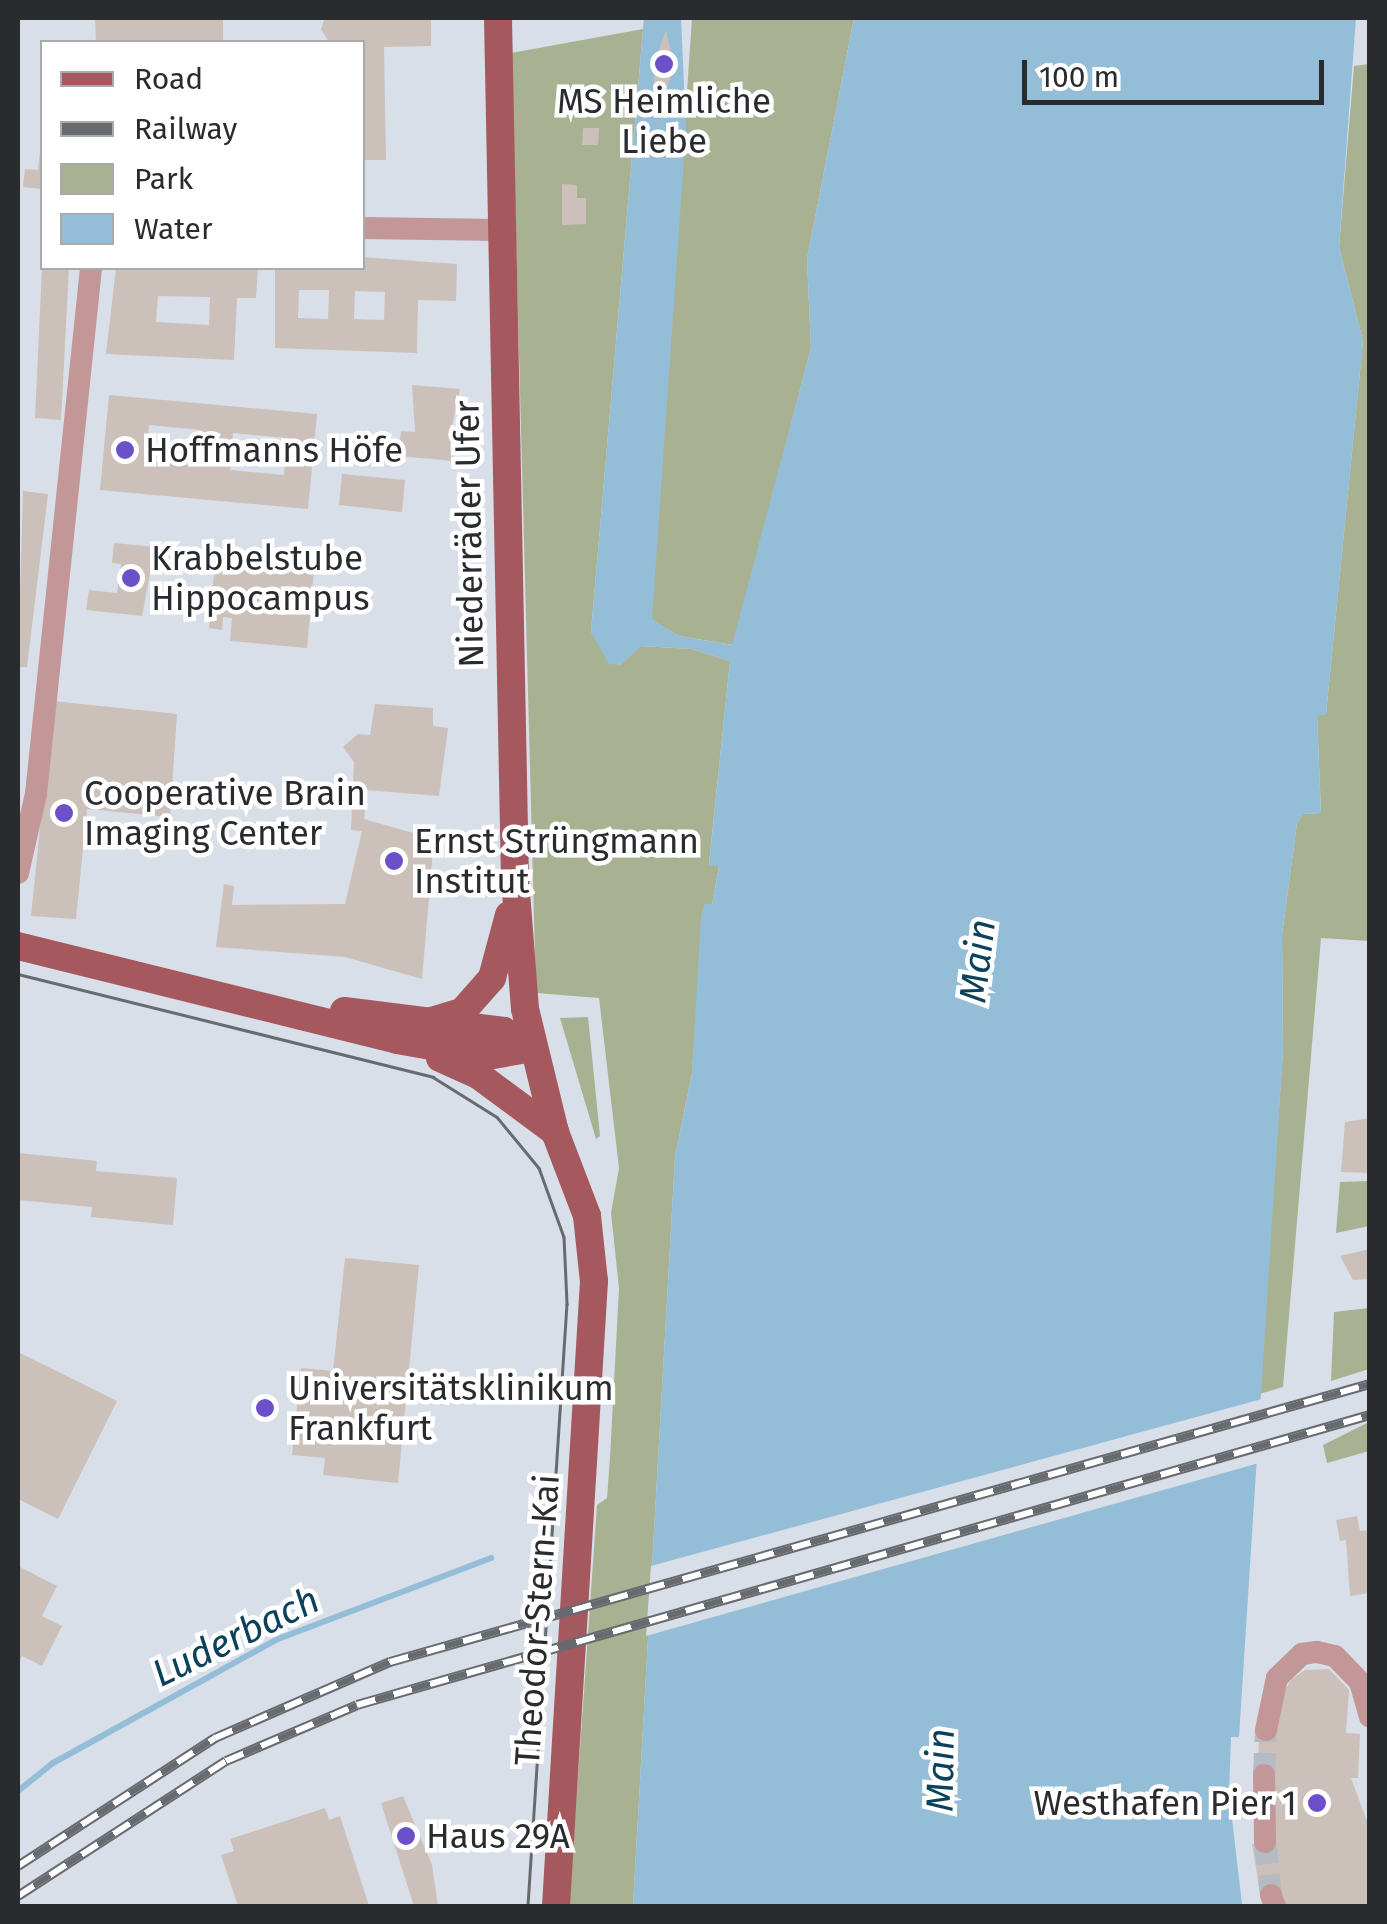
<!DOCTYPE html>
<html>
<head>
<meta charset="utf-8">
<style>
	body { margin:0 }
	#map { position:relative; width:1387px; height:1924px; overflow:hidden; background:#d8dfe8; font-family:"Fira Sans",sans-serif }
	div>[style] { position:absolute }
	.green>* { inset:0; background:#a8b292 }
	.water>* { inset:0; background:#94bdd8 }
	.pier>* { inset:0; background:#d8dfe8 }
	.stream>* { height:6px; margin:-3px; padding:0 3px; transform-origin:3px; border-radius:3px; background:#94bdd8 }
	.building>* { inset:0; background:#cbc0ba }
	.minor-tunnel>* { height:22px; margin-top:-11px; transform-origin:0; background:repeating-linear-gradient(90deg,#b5bbc3 0 22px,transparent 0 33px) }
	.minor>* { height:22px; margin:-11px; padding:0 11px; transform-origin:11px; border-radius:11px; background:#c39798 }
	.major>* { height:28px; margin:-14px; padding:0 14px; transform-origin:14px; border-radius:14px; background:#a5585e }
	.tram>* { height:2.5px; margin:-1.25px; padding:0 1.25px; transform-origin:1.25px; border-radius:1.25px; background:#676b70 }
	.rail>* { height:10px; margin-top:-5px; transform-origin:0; background:repeating-linear-gradient(90deg,#fff 0 19px,#676b70 0 38px); box-sizing:border-box; border-block:2px solid #676b70 }
	.dots>* { width:28px; height:28px; translate:-50% -50%; box-sizing:border-box; border:5px solid #fff; border-radius:50% }
	span { translate:-50% -50%; white-space:nowrap; text-align:center; line-height:1.15; -webkit-text-stroke:9px #fff; paint-order:stroke }
	.poi-label { font-size:35px; color:#292b2f }
	.left { translate:0 -50%; text-align:left }
	.right { translate:-100% -50%; text-align:right }
	.street-label { font-size:35px; color:#292b2f }
	.water-label { font-size:38px; color:#0c415c; font-style:italic }
	.frame { position:absolute; inset:0; border:20px solid #292b2f; pointer-events:none }
	.legend { position:absolute; left:40px; top:40px; width:325px; height:230px; box-sizing:border-box; background:#fff; border:2px solid #a9aaac; margin:0; padding:12px 18px; list-style:none; font-size:30px; color:#292b2f }
	.legend li { display:flex; align-items:center; gap:20px; height:50px }
	.legend b { width:50px; border:2px solid #a9aaac }
	.scale { position:absolute; left:1022px; top:60px; width:302px; height:45px; box-sizing:border-box; border:5px solid #292b2f; border-top:0; padding-left:12px; font-size:30px; line-height:35px; white-space:nowrap; color:#292b2f; -webkit-text-stroke:8px #fff; paint-order:stroke }
</style>
</head>
<body>
<div id="map">
	<div class="green">
		<div style="clip-path:polygon(692px 18px,854px 18px,807px 259px,811px 348px,733px 645px,679px 636px,651px 619px)"></div>
		<div style="clip-path:polygon(643px 29px,591px 632px,620px 665px,641px 646px,692px 649px,730px 661px,709px 864px,719px 866px,712px 905px,704px 905px,692px 1073px,675px 1157px,633px 1906px,569px 1906px,597px 1505px,607px 1498px,610px 1458px,619px 1288px,611px 1213px,619px 1168px,599px 998px,536px 993px,511px 53px)"></div>
		<div style="clip-path:polygon(1369px 64px,1369px 941px,1321px 938px,1283px 1387px,1259px 1394px,1283px 1051px,1282px 935px,1297px 823px,1303px 814px,1321px 813px,1317px 715px,1326px 714px,1363px 341px,1339px 247px,1354px 66px)"></div>
		<div style="clip-path:polygon(588px 1017px,600px 1136px,596px 1139px,560px 1018px)"></div>
		<div style="clip-path:polygon(1369px 1181px,1369px 1226px,1336px 1233px,1340px 1182px)"></div>
		<div style="clip-path:polygon(1369px 1308px,1369px 1369px,1331px 1381px,1334px 1312px)"></div>
		<div style="clip-path:polygon(1369px 1422px,1369px 1451px,1327px 1463px,1323px 1445px)"></div>
	</div>
	<div class="water">
		<div style="clip-path:polygon(644px 18px,681px 18px,686px 129px,652px 619px,679px 636px,732px 645px,811px 348px,807px 259px,854px 18px,1356px 18px,1339px 247px,1363px 341px,1326px 714px,1317px 716px,1321px 813px,1303px 814px,1297px 823px,1282px 935px,1283px 1051px,1239px 1737px,1231px 1737px,1229px 1793px,1242px 1904px,633px 1906px,675px 1157px,692px 1073px,701px 916px,704px 904px,712px 904px,719px 867px,709px 865px,730px 661px,692px 649px,642px 646px,620px 665px,609px 664px,591px 632px)"></div>
	</div>
	<div class="pier">
		<div style="clip-path:polygon(1262px 1399px,1259px 1463px,646px 1636px,651px 1566px)"></div>
	</div>
	<div class="stream">
		<div style="left:18px;top:1791px;width:45px;rotate:-38.7deg"></div>
		<div style="left:53px;top:1763px;width:257px;rotate:-28.9deg"></div>
		<div style="left:278px;top:1639px;width:228px;rotate:-20.8deg"></div>
	</div>
	<div class="building">
		<div style="clip-path:polygon(95px 18px,223px 18px,223px 42px,96px 42px)"></div>
		<div style="clip-path:polygon(325px 18px,431px 18px,431px 46px,384px 47px,386px 160px,362px 160px,362px 42px,329px 42px,321px 29px)"></div>
		<div style="clip-path:polygon(666px 30px,674px 65px,664px 99px,654px 86px,654px 63px)"></div>
		<div style="clip-path:polygon(583px 128px,599px 128px,598px 145px,582px 145px)"></div>
		<div style="clip-path:polygon(40px 152px,42px 189px,23px 187px,25px 169px,38px 170px)"></div>
		<div style="clip-path:polygon(562px 184px,577px 185px,577px 198px,586px 198px,586px 224px,562px 225px)"></div>
		<div style="clip-path:polygon(evenodd,362px 257px,457px 264px,456px 301px,418px 300px,417px 353px,275px 348px,275px 268px,362px 268px,362px 257px,299px 290px,329px 290px,328px 319px,298px 318px,299px 290px,362px 257px,355px 291px,385px 292px,384px 320px,354px 319px,355px 291px)"></div>
		<div style="clip-path:polygon(42px 268px,69px 268px,61px 420px,35px 418px)"></div>
		<div style="clip-path:polygon(evenodd,116px 268px,258px 268px,256px 298px,237px 298px,234px 360px,106px 354px,116px 268px,158px 296px,210px 297px,209px 325px,156px 322px,158px 296px)"></div>
		<div style="clip-path:polygon(412px 385px,460px 389px,450px 435px,456px 436px,454px 461px,398px 456px,401px 431px,415px 432px)"></div>
		<div style="clip-path:polygon(evenodd,109px 395px,317px 414px,308px 509px,100px 490px,109px 395px,149px 425px,201px 430px,197px 466px,146px 461px,149px 425px,109px 395px,233px 433px,287px 438px,284px 475px,230px 470px,233px 433px)"></div>
		<div style="clip-path:polygon(342px 474px,405px 480px,402px 512px,339px 505px)"></div>
		<div style="clip-path:polygon(23px 491px,48px 494px,27px 667px,18px 667px)"></div>
		<div style="clip-path:polygon(114px 543px,155px 547px,142px 616px,86px 610px,89px 590px,117px 593px,121px 564px,112px 563px)"></div>
		<div style="clip-path:polygon(215px 562px,314px 571px,307px 648px,230px 641px,232px 618px,223px 617px,222px 630px,209px 628px)"></div>
		<div style="clip-path:polygon(53px 701px,177px 714px,170px 817px,87px 809px,76px 919px,31px 916px)"></div>
		<div style="clip-path:polygon(375px 704px,433px 708px,433px 726px,448px 728px,439px 796px,367px 790px,364px 819px,434px 839px,422px 979px,345px 957px,216px 947px,224px 884px,234px 886px,232px 905px,345px 904px,362px 831px,351px 830px,354px 762px,343px 747px,358px 734px,370px 735px)"></div>
		<div style="clip-path:polygon(1370px 1118px,1370px 1173px,1341px 1172px,1345px 1122px)"></div>
		<div style="clip-path:polygon(18px 1153px,97px 1161px,96px 1171px,177px 1178px,173px 1225px,91px 1217px,92px 1207px,18px 1200px)"></div>
		<div style="clip-path:polygon(1370px 1249px,1370px 1279px,1353px 1280px,1340px 1256px)"></div>
		<div style="clip-path:polygon(345px 1258px,419px 1265px,398px 1483px,323px 1475px,325px 1458px,292px 1455px,301px 1368px,333px 1371px)"></div>
		<div style="clip-path:polygon(18px 1352px,117px 1401px,58px 1519px,18px 1499px)"></div>
		<div style="clip-path:polygon(1357px 1516px,1360px 1531px,1370px 1530px,1369px 1593px,1350px 1596px,1346px 1540px,1340px 1541px,1336px 1520px)"></div>
		<div style="clip-path:polygon(18px 1566px,57px 1586px,42px 1616px,62px 1626px,42px 1666px,22px 1656px,18px 1664px)"></div>
		<div style="clip-path:polygon(1329px 1669px,1349px 1690px,1346px 1733px,1360px 1734px,1358px 1778px,1351px 1778px,1370px 1829px,1370px 1906px,1286px 1906px,1283px 1894px,1261px 1898px,1252px 1844px,1274px 1841px,1258px 1775px,1259px 1730px,1292px 1679px,1305px 1670px)"></div>
		<div style="clip-path:polygon(403px 1796px,432px 1865px,438px 1906px,414px 1906px,381px 1803px)"></div>
		<div style="clip-path:polygon(325px 1808px,329px 1820px,340px 1816px,369px 1906px,238px 1906px,221px 1855px,234px 1851px,230px 1839px)"></div>
	</div>
	<div class="minor-tunnel">
		<div style="left:1264px;top:1775px;width:45px;rotate:-87.5deg"></div>
		<div style="left:1265px;top:1842px;width:53px;rotate:83.5deg"></div>
	</div>
	<div class="minor">
		<div style="left:362px;top:228px;width:137px;rotate:0.8deg"></div>
		<div style="left:18px;top:873px;width:81px;rotate:-77.2deg"></div>
		<div style="left:36px;top:794px;width:529px;rotate:-84.03deg"></div>
		<div style="left:1266px;top:1730px;width:53px;rotate:-78.1deg"></div>
		<div style="left:1277px;top:1678px;width:35px;rotate:-44deg"></div>
		<div style="left:1302px;top:1654px;width:15px;rotate:-8deg"></div>
		<div style="left:1317px;top:1652px;width:18px;rotate:13deg"></div>
		<div style="left:1335px;top:1656px;width:36px;rotate:46deg"></div>
		<div style="left:1360px;top:1682px;width:36px;rotate:74deg"></div>
		<div style="left:1264px;top:1775px;width:67px;rotate:89.1deg"></div>
		<div style="left:1271px;top:1895px;width:12px;rotate:70deg"></div>
	</div>
	<div class="major">
		<div style="left:498px;top:18px;width:861px;rotate:88.87deg"></div>
		<div style="left:515px;top:879px;width:130px;rotate:85.6deg"></div>
		<div style="left:525px;top:1009px;width:127px;rotate:76.3deg"></div>
		<div style="left:555px;top:1132px;width:90px;rotate:69.1deg"></div>
		<div style="left:587px;top:1216px;width:65px;rotate:83.9deg"></div>
		<div style="left:594px;top:1281px;width:626px;rotate:93.48deg"></div>
		<div style="left:18px;top:946px;width:390px;rotate:13.9deg"></div>
		<div style="left:397px;top:1040px;width:92px;rotate:10deg"></div>
		<div style="left:488px;top:1056px;width:45px;rotate:-10.3deg"></div>
		<div style="left:344px;top:1011px;width:161px;rotate:7.1deg"></div>
		<div style="left:504px;top:1031px;width:33px;rotate:31deg"></div>
		<div style="left:432px;top:1021px;width:31px;rotate:-17deg"></div>
		<div style="left:462px;top:1012px;width:45px;rotate:-48.6deg"></div>
		<div style="left:492px;top:978px;width:65px;rotate:-74.9deg"></div>
		<div style="left:440px;top:1058px;width:42px;rotate:24.1deg"></div>
		<div style="left:478px;top:1075px;width:96px;rotate:36.5deg"></div>
	</div>
	<div class="tram">
		<div style="left:18px;top:974px;width:428px;rotate:13.9deg"></div>
		<div style="left:433px;top:1077px;width:75px;rotate:32deg"></div>
		<div style="left:497px;top:1117px;width:66px;rotate:50.5deg"></div>
		<div style="left:539px;top:1168px;width:73px;rotate:70.1deg"></div>
		<div style="left:564px;top:1237px;width:67px;rotate:87.4deg"></div>
		<div style="left:567px;top:1304px;width:603px;rotate:93.71deg"></div>
	</div>
	<div class="rail">
		<div style="left:18px;top:1866px;width:235px;rotate:-33deg"></div>
		<div style="left:215px;top:1738px;width:191px;rotate:-23.5deg"></div>
		<div style="left:390px;top:1662px;width:1019px;rotate:-15.84deg"></div>
		<div style="left:18px;top:1896px;width:248px;rotate:-33deg"></div>
		<div style="left:226px;top:1761px;width:142px;rotate:-23.1deg"></div>
		<div style="left:357px;top:1705px;width:1054px;rotate:-15.98deg"></div>
	</div>
	<div class="dots">
		<div style="left:664px;top:64px;background:#6b50c9"></div>
		<div style="left:125px;top:450px;background:#6b50c9"></div>
		<div style="left:131px;top:578px;background:#6b50c9"></div>
		<div style="left:64px;top:813px;background:#6b50c9"></div>
		<div style="left:394px;top:861px;background:#6b50c9"></div>
		<div style="left:265px;top:1408px;background:#6b50c9"></div>
		<div style="left:1317px;top:1803px;background:#6b50c9"></div>
		<div style="left:406px;top:1836px;background:#6b50c9"></div>
	</div>
	<div class="poi-label">
		<span style="left:664px;top:121px">MS Heimliche<br>Liebe</span>
		<span class="left" style="left:145px;top:450px">Hoffmanns Höfe</span>
		<span class="left" style="left:151px;top:578px">Krabbelstube<br>Hippocampus</span>
		<span class="left" style="left:84px;top:813px">Cooperative Brain<br>Imaging Center</span>
		<span class="left" style="left:414px;top:861px">Ernst Strüngmann<br>Institut</span>
		<span class="left" style="left:288px;top:1408px">Universitätsklinikum<br>Frankfurt</span>
		<span class="right" style="left:1297px;top:1803px">Westhafen Pier 1</span>
		<span class="left" style="left:426px;top:1836px">Haus 29A</span>
	</div>
	<div class="street-label">
		<span style="left:469px;top:534px;rotate:-91deg">Niederräder Ufer</span>
		<span style="left:537px;top:1620px;rotate:-86deg">Theodor-Stern-Kai</span>
	</div>
	<div class="water-label">
		<span style="left:978px;top:961px;rotate:-83deg">Main</span>
		<span style="left:236px;top:1637px;rotate:-26deg">Luderbach</span>
		<span style="left:941px;top:1770px;rotate:-89deg">Main</span>
	</div>
	<div class="frame"></div>
	<ul class="legend">
	<li><b style="height:12px;background:#a5585e"></b>Road</li>
	<li><b style="height:12px;background:#676b70"></b>Railway</li>
	<li><b style="height:28px;background:#a8b292"></b>Park</li>
	<li><b style="height:28px;background:#94bdd8"></b>Water</li>
	</ul>
	<div class="scale">100 m</div>
</div>
</body>
</html>
